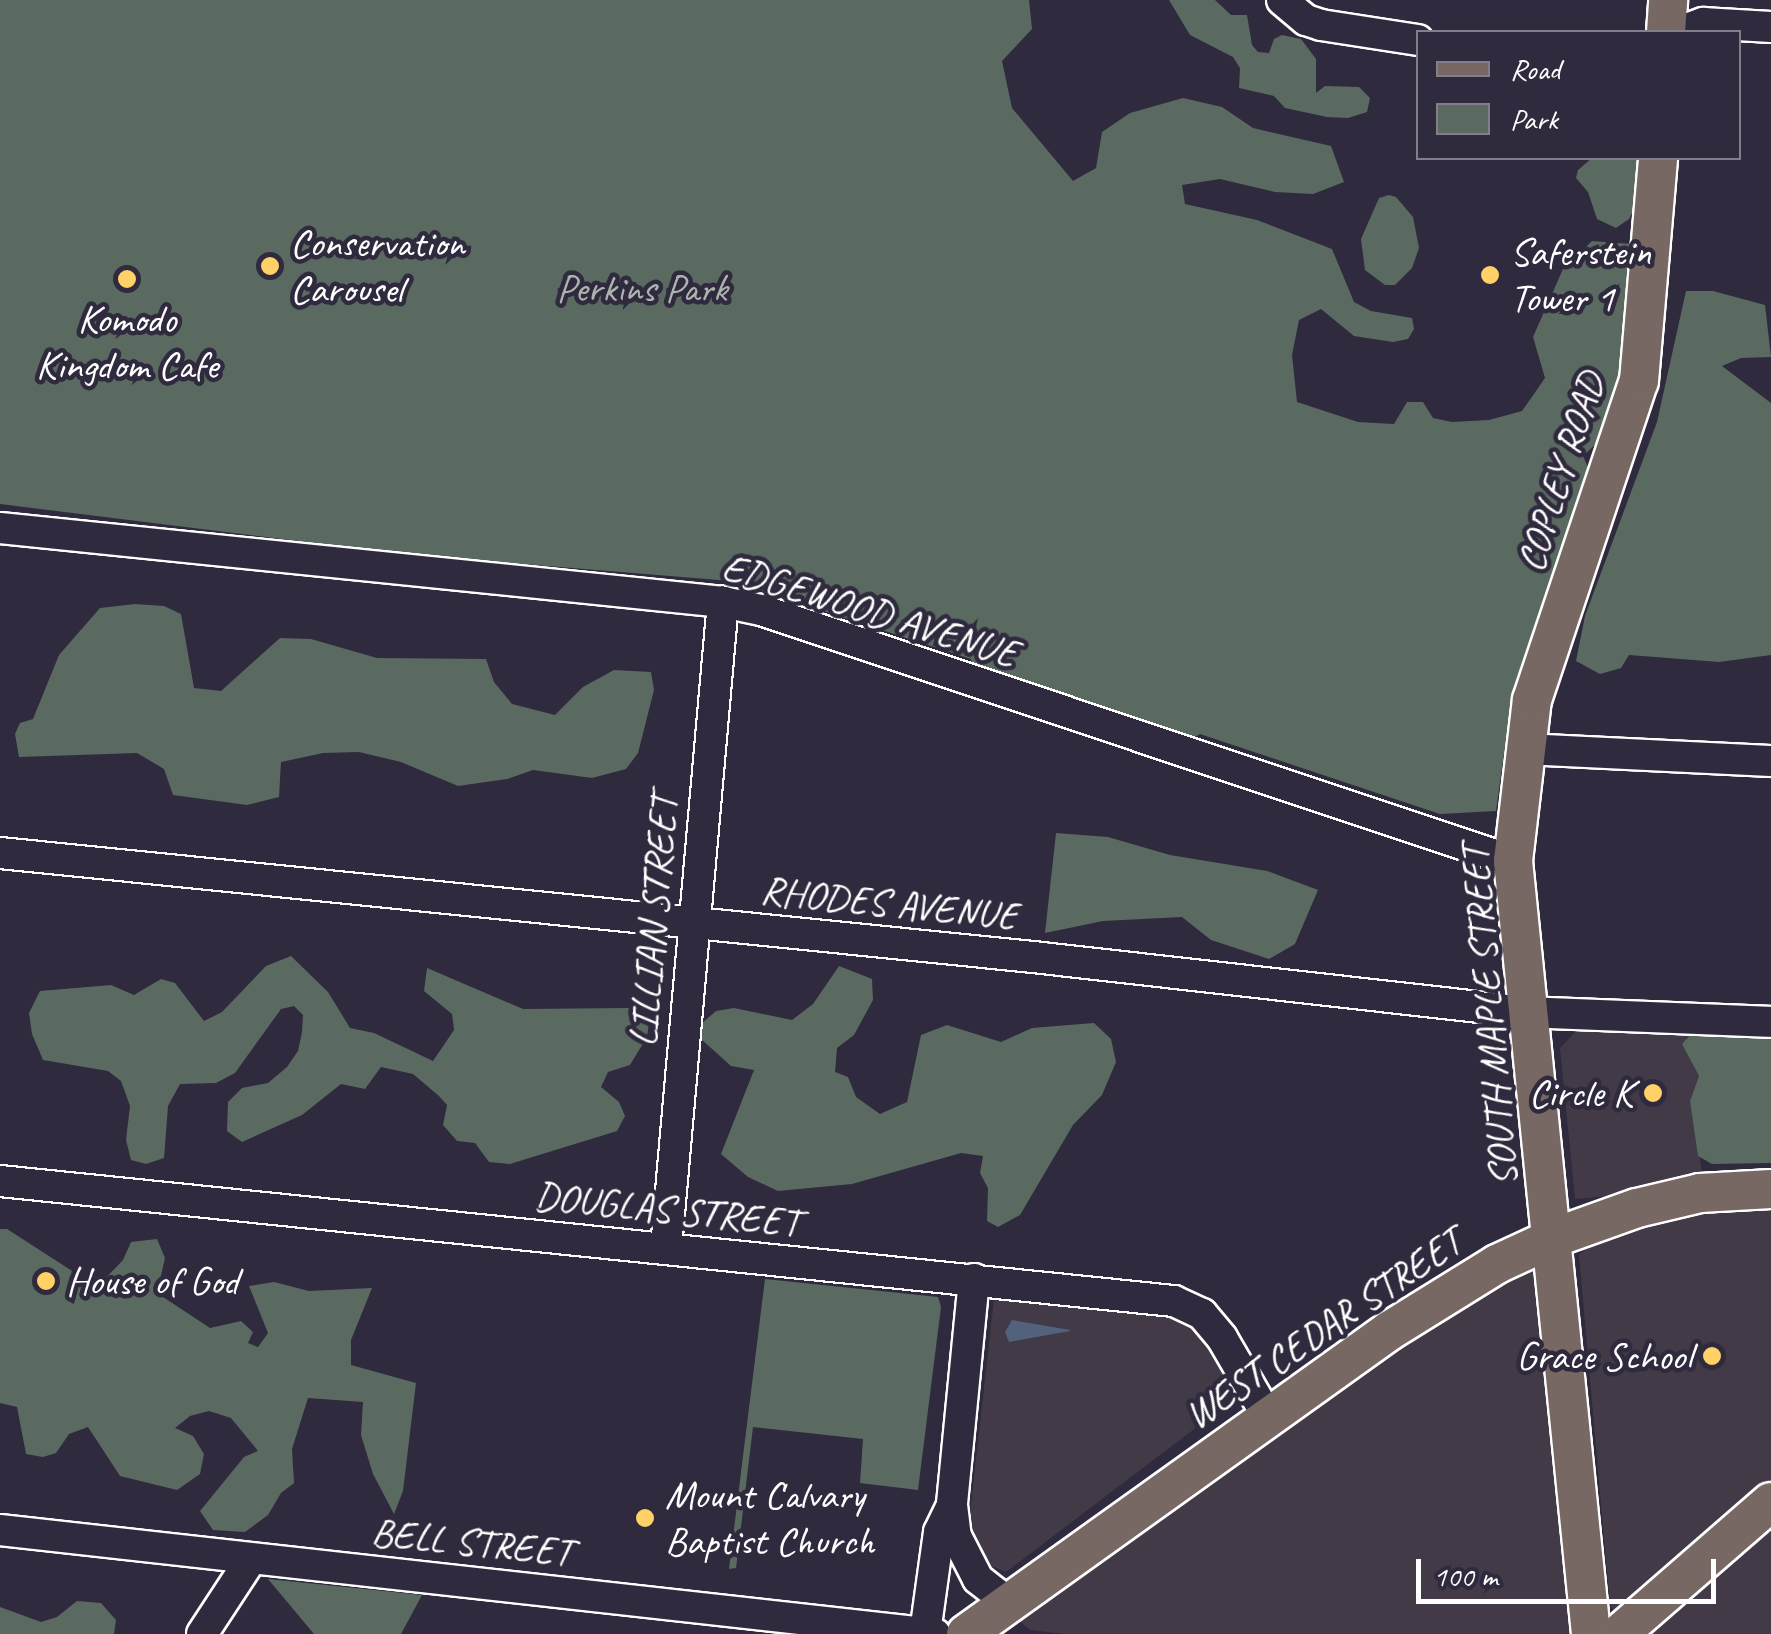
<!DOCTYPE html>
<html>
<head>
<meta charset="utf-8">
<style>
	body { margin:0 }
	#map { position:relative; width:1771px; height:1634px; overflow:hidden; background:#2f2a3d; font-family:Caveat,sans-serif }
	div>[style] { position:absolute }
	.built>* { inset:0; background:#423a47 }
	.green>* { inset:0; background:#5a6a61 }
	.water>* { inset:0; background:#52617c }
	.roads { filter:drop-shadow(2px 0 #fff) drop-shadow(-2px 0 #fff) drop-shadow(0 2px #fff) drop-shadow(0 -2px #fff) }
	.minor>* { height:30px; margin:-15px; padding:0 15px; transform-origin:15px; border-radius:15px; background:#2f2a3d }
	.major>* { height:38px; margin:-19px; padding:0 19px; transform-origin:19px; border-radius:19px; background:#776864 }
	.dots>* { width:28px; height:28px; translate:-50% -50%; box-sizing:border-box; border:5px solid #2f2a3d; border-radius:50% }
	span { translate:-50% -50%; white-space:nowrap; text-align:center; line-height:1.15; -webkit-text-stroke:9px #2f2a3d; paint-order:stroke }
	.poi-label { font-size:40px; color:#fff }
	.left { translate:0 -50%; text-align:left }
	.right { translate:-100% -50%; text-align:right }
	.park-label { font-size:40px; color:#acb4b0 }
	.street-label { font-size:40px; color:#fff }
	.legend { position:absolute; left:1416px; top:30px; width:325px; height:130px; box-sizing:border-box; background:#2f2a3d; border:2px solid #827f8b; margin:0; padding:12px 18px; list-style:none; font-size:30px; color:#fff }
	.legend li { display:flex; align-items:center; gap:20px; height:50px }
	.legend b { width:50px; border:2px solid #827f8b }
	.scale { position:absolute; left:1416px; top:1559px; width:300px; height:45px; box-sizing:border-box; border:5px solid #fff; border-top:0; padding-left:12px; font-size:30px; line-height:35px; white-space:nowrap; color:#fff; -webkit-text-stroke:8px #2f2a3d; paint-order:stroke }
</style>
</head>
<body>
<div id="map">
	<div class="built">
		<div style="clip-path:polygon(1677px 1027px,1696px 1029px,1682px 1044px,1699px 1076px,1690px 1101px,1702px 1172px,1608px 1196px,1575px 1199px,1560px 1048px,1577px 1030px)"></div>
		<div style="clip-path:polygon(1771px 1203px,1771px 1488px,1615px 1613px,1610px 1605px,1579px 1255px,1597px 1239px,1688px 1212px)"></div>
		<div style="clip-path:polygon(1527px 1266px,1541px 1276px,1572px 1634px,1065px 1634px,1030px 1630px,1017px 1619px,1309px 1405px)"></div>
		<div style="clip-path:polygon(994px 1299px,1178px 1314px,1193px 1325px,1229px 1373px,1235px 1398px,1006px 1572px,987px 1564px,969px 1522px)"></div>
		<div style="clip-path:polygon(1771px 1526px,1771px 1634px,1647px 1634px)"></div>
	</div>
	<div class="green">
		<div style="clip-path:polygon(0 0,1029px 0,1032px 29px,1002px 61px,1012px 108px,1073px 181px,1096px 168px,1102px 132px,1130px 113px,1183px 98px,1222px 107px,1253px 128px,1331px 146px,1344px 182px,1313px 194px,1275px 192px,1220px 179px,1182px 185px,1185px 204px,1257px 220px,1332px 249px,1354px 302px,1371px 311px,1412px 318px,1414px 329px,1408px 339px,1393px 342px,1354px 336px,1321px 309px,1299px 320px,1292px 355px,1297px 402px,1358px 422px,1394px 424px,1407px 402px,1423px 402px,1433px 418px,1452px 422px,1489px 420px,1522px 411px,1545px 378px,1533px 337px,1563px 269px,1592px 241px,1631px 244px,1638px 251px,1627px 359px,1602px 438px,1583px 456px,1589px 470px,1588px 488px,1511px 703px,1496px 811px,1440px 814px,1200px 734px,1193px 738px,1127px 725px,973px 670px,971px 659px,731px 581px,402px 554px,0 504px)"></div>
		<div style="clip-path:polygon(1169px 0,1215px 0,1231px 15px,1247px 15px,1252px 45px,1258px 52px,1269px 53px,1274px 39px,1282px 35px,1301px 39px,1316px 59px,1316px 93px,1325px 86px,1359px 87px,1370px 98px,1367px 112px,1348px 118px,1327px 117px,1285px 108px,1274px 96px,1239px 88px,1240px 68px,1233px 57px,1190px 35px)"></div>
		<div style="clip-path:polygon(1592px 158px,1641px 158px,1640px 198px,1629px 219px,1616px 228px,1597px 219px,1588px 192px,1576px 178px,1578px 170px)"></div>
		<div style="clip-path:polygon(1389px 195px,1396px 197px,1413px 217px,1419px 248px,1412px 268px,1395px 285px,1385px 285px,1365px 270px,1361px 239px,1379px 198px)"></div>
		<div style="clip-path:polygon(1686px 291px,1713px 291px,1765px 305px,1771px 357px,1741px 358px,1722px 366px,1771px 403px,1771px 655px,1719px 662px,1629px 655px,1621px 668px,1600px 674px,1576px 661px,1585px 616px,1657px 422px)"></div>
		<div style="clip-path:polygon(135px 604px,164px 606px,181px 614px,194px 688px,221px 691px,280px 638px,311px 639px,377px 658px,486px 659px,494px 682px,512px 704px,555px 715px,583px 687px,614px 670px,651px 672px,654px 690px,638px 753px,626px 769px,592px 778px,533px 770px,507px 779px,458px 786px,401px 762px,359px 752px,323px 753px,281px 762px,279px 797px,247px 805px,173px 795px,164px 769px,137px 753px,19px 757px,15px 734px,20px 723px,33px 719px,59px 655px,100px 608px)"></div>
		<div style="clip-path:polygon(1056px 833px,1108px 837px,1170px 855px,1267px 871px,1318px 890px,1295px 944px,1269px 959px,1211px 940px,1182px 917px,1103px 921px,1045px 933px)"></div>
		<div style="clip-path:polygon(291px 956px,328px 992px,350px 1028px,374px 1033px,433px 1061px,454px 1030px,452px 1014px,424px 991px,427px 968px,523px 1009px,629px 1008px,650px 1016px,647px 1037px,630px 1065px,608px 1072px,601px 1087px,619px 1102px,625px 1116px,617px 1131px,510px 1164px,489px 1162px,475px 1143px,457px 1141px,443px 1125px,447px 1105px,439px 1096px,413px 1074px,381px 1067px,365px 1089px,341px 1084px,302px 1115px,242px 1142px,227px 1131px,228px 1102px,242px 1088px,268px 1083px,287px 1067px,298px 1051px,302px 1032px,303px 1015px,294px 1006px,281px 1009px,235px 1073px,216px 1083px,180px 1084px,168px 1106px,164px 1158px,146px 1164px,131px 1160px,126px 1140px,130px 1106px,121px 1081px,108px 1071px,43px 1060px,32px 1034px,29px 1013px,40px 991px,111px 985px,134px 995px,161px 979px,175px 983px,204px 1021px,222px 1012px,266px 966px)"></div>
		<div style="clip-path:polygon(839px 966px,872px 979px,873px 1000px,854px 1035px,837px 1048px,835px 1072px,848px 1077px,856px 1097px,880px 1114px,907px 1102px,921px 1035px,947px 1025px,1001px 1042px,1032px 1028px,1094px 1023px,1111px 1039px,1116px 1062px,1102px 1095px,1073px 1125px,1020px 1215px,998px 1227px,987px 1221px,988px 1188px,980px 1173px,983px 1156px,961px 1153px,852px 1184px,778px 1191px,748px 1177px,721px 1154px,754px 1070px,731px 1066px,701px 1039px,701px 1024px,716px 1011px,734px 1008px,792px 1020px,813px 1004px)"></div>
		<div style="clip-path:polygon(1696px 1029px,1771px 1031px,1771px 1163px,1712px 1164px,1698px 1156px,1690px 1101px,1699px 1076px,1682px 1044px)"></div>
		<div style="clip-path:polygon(0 1229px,7px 1229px,97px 1287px,123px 1260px,131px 1242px,157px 1239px,165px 1258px,157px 1293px,210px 1328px,241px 1321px,253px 1332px,248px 1343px,258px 1347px,268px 1333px,249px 1286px,274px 1282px,309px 1291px,372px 1288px,351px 1340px,351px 1365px,416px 1383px,403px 1491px,394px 1514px,373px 1474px,361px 1435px,363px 1402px,308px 1398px,292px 1449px,294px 1483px,281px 1493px,268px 1515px,245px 1532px,213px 1530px,200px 1511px,244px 1457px,258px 1451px,231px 1418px,209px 1411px,190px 1416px,175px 1428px,193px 1436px,204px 1454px,200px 1474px,177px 1490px,120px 1476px,88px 1427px,69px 1434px,56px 1453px,43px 1457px,26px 1454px,17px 1407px,0 1403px)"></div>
		<div style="clip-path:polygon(765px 1279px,938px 1297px,941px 1307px,918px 1490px,860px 1483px,863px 1439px,753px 1427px,736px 1568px,729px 1569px)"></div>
		<div style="clip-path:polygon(268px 1579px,422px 1595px,401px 1634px,314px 1634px)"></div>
		<div style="clip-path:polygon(77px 1601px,101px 1603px,116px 1620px,114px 1634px,0 1634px,0 1607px,41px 1622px,57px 1617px)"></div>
	</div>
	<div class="water">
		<div style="clip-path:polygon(1012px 1320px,1070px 1330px,1070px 1331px,1009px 1342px,1005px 1332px)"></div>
	</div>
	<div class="roads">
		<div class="minor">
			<div style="left:1282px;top:0;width:31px;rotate:40deg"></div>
			<div style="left:1306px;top:20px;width:16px;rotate:18deg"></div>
			<div style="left:1321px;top:25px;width:98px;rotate:8.8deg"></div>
			<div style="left:1678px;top:32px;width:27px;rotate:-20deg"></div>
			<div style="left:1703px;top:23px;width:68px;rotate:3.4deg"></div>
			<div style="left:0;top:528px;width:727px;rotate:5.84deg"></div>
			<div style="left:723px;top:602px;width:39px;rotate:12deg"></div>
			<div style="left:761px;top:610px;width:793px;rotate:18.46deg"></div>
			<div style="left:1524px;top:749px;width:247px;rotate:2.8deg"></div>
			<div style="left:0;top:853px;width:1047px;rotate:5.75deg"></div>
			<div style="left:1042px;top:958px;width:488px;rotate:6.4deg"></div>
			<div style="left:1527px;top:1012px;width:244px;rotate:2.3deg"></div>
			<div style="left:0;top:1181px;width:1180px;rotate:5.84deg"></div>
			<div style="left:1174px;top:1301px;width:31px;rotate:25deg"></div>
			<div style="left:1202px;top:1314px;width:31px;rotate:50deg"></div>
			<div style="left:1222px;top:1338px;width:91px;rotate:59.8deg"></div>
			<div style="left:666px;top:1248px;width:649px;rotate:-84.96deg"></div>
			<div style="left:974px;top:1279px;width:227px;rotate:95.6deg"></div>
			<div style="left:952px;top:1505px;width:31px;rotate:83deg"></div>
			<div style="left:956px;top:1536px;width:48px;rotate:62.9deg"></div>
			<div style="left:978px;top:1579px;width:39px;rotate:38deg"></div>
			<div style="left:0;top:1530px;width:941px;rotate:6.35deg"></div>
			<div style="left:925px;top:1633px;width:102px;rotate:-82.1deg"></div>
			<div style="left:939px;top:1532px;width:28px;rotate:-64deg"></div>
			<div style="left:202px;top:1634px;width:90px;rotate:-56.8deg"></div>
		</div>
		<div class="major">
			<div style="left:1666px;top:32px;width:32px;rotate:-86deg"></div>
			<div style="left:966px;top:1634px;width:520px;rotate:-35.61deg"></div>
			<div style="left:1389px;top:1331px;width:127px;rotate:-31.8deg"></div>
			<div style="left:1497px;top:1264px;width:62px;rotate:-24.9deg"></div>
			<div style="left:1553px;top:1238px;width:89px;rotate:-19.7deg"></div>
			<div style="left:1637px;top:1208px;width:65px;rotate:-13.4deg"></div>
			<div style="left:1700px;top:1193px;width:71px;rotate:-3.2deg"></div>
			<div style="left:1591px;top:1634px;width:777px;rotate:-95.76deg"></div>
			<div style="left:1513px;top:861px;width:162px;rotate:-83.3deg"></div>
			<div style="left:1532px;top:700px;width:336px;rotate:-71.5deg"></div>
			<div style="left:1639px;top:381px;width:224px;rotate:-85.1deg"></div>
			<div style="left:1619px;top:1634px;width:201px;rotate:-41deg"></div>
		</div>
	</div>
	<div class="dots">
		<div style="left:270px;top:266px;background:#ffd166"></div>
		<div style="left:1490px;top:275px;background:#ffd166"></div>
		<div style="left:127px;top:279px;background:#ffd166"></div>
		<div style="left:1653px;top:1093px;background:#ffd166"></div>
		<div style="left:46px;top:1281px;background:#ffd166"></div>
		<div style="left:1712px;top:1356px;background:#ffd166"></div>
		<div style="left:645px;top:1518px;background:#ffd166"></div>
	</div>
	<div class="poi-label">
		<span class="left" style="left:290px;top:266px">Conservation<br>Carousel</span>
		<span class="left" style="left:1510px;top:275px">Saferstein<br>Tower 1</span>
		<span style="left:127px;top:342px">Komodo<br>Kingdom Cafe</span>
		<span class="right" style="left:1633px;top:1093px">Circle K</span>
		<span class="left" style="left:66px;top:1281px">House of God</span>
		<span class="right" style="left:1692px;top:1356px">Grace School</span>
		<span class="left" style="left:665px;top:1518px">Mount Calvary<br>Baptist Church</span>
	</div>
	<div class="park-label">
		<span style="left:642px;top:288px">Perkins Park</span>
	</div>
	<div class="street-label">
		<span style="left:1560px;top:472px;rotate:-72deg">COPLEY ROAD</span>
		<span style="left:870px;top:610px;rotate:17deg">EDGEWOOD AVENUE</span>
		<span style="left:889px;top:903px;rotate:6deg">RHODES AVENUE</span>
		<span style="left:653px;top:921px;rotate:-85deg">LILLIAN STREET</span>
		<span style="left:1489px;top:1016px;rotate:-95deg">SOUTH MAPLE STREET</span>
		<span style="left:667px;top:1209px;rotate:6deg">DOUGLAS STREET</span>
		<span style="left:1323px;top:1328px;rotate:-34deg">WEST CEDAR STREET</span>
		<span style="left:472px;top:1542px;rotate:6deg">BELL STREET</span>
	</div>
	<ul class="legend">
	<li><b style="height:12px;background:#776864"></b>Road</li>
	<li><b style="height:28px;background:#5a6a61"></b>Park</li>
	</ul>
	<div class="scale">100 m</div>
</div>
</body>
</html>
